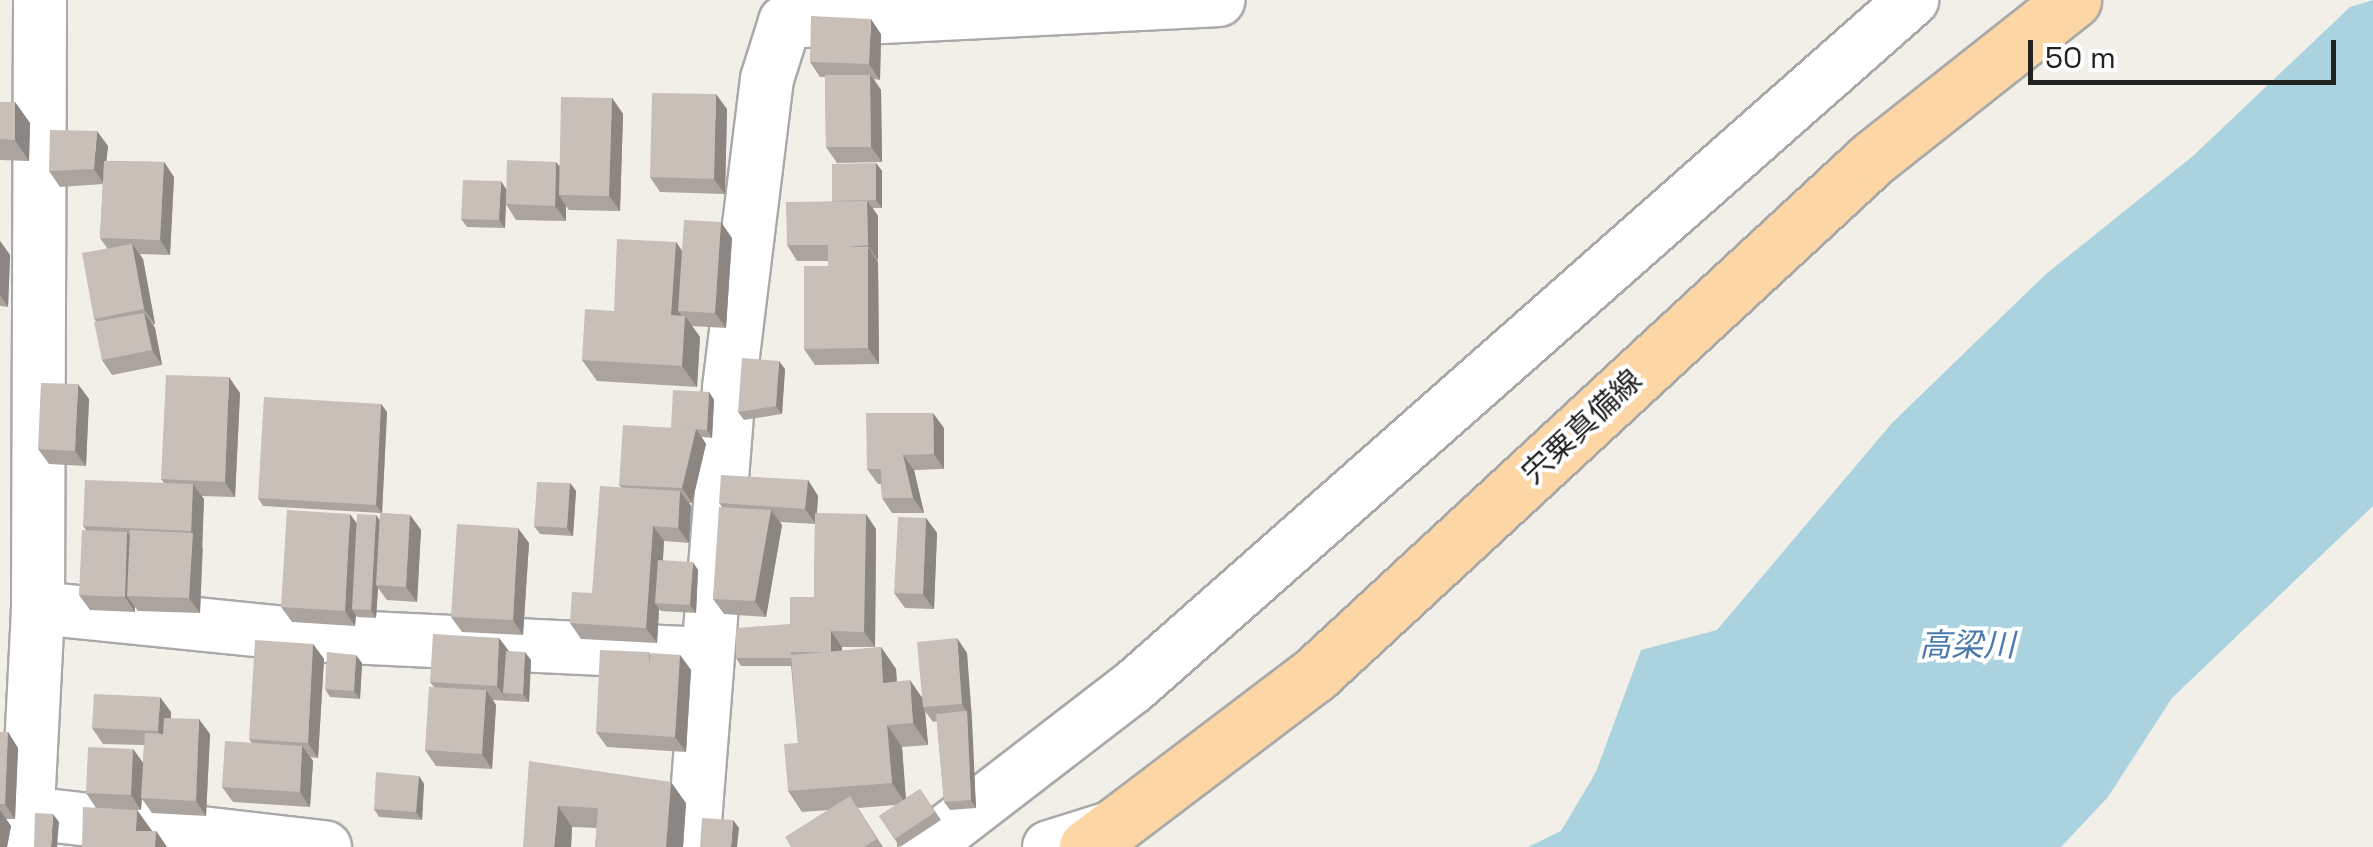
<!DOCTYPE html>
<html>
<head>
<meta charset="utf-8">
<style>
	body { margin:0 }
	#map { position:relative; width:2373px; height:847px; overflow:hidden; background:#f2efe9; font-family:"Space Grotesk","Noto Sans JP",sans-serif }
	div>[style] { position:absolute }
	.water>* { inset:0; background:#aad3df }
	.roads { filter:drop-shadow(2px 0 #a9a9a9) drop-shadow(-2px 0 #a9a9a9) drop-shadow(0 2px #a9a9a9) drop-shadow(0 -2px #a9a9a9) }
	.minor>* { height:52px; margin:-26px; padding:0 26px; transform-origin:26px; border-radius:26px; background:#fff }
	.major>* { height:55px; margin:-27.5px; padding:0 27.5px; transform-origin:27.5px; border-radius:27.5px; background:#fcd6a4 }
	.wall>* { inset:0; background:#aba49e }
	.shaded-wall>* { inset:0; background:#8b8681 }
	.building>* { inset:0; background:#c7bfb8 }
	span { translate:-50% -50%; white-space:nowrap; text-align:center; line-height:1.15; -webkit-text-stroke:8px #fff; paint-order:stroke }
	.street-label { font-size:30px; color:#222 }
	.water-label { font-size:32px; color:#4a7aab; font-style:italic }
	.scale { position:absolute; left:2028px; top:40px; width:308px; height:45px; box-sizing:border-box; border:5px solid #222; border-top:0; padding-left:12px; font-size:30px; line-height:35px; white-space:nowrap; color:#222; -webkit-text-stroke:8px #fff; paint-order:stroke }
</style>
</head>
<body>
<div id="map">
	<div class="water">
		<div style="clip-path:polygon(2373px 0,2373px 506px,2172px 698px,2108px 797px,2061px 847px,1528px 847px,1561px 831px,1596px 772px,1641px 650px,1717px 630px,1892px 423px,2046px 274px,2193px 156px,2350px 7px)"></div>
	</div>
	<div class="roads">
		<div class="minor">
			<div style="left:38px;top:608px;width:268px;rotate:5.8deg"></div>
			<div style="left:305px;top:635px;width:401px;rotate:2.7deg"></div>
			<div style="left:29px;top:813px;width:298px;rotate:6.6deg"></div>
			<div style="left:26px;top:847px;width:239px;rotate:-87.1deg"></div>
			<div style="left:38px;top:608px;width:608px;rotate:-89.81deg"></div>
			<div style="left:693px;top:847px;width:460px;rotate:-85.5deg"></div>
			<div style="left:729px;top:388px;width:311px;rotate:-83deg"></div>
			<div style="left:767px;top:79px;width:60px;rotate:-72.5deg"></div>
			<div style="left:785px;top:22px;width:434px;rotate:-2.9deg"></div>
			<div style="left:925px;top:847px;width:262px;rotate:-37.6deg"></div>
			<div style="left:1133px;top:687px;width:1039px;rotate:-41.41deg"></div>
			<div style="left:1049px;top:847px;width:67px;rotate:-17.4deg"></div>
		</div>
		<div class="major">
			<div style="left:1087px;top:847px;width:285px;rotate:-37.2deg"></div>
			<div style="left:1314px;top:675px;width:761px;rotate:-42.76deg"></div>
			<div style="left:1873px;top:158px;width:255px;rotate:-38.3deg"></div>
		</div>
	</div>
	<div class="wall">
		<div style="clip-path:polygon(881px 34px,880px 80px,874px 79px,881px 90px,882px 162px,837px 163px,826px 147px,825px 77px,820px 77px,810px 62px)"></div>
		<div style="clip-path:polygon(612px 98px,623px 114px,620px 211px,569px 210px,566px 206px,566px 221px,516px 220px,506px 204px,505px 228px,467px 227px,461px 219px,506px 189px,556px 162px,559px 166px)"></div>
		<div style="clip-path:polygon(0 102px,15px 102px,30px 123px,29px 161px,0 160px)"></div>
		<div style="clip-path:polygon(727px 109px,725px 194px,660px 192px,650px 177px)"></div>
		<div style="clip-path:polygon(108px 146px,106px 161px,164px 162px,174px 177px,170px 255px,140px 254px,143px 259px,155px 324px,153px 325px,155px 328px,162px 365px,112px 375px,102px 360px,96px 321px,94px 319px,107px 248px,100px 238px,103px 184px,60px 187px,49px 171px)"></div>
		<div style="clip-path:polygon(876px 163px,882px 171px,882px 208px,873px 208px,878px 216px,878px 260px,877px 260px,878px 262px,879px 364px,815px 365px,804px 349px,828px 266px,828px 261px,797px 261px,787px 245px,832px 201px)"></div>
		<div style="clip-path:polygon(732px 238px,726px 328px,692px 326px,700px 337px,697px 387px,597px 381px,582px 360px,614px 311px,676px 242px,682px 251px)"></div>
		<div style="clip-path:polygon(0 241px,10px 255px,8px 307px,0 306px)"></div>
		<div style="clip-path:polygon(785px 369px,782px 414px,744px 420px,738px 412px)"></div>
		<div style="clip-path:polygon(709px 392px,714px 400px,712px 438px,702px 437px,706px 444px,692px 503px,689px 503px,691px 506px,689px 543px,664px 541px,663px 560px,698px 570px,696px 613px,661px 611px,659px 609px,657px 643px,581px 639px,570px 623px,592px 593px,621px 487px,619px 485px,671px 428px)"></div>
		<div style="clip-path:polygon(240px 393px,235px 497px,201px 496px,204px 499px,201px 546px,203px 548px,200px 613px,138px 611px,135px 607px,135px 612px,90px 610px,79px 595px,86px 530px,83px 526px,164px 483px,161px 479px)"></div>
		<div style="clip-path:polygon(89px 399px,86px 466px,49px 464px,38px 449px)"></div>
		<div style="clip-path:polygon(381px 404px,387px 412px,382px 513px,410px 515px,421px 530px,417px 602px,387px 600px,378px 588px,376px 618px,357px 617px,356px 615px,355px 626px,292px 622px,281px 607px,357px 523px,380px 521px,380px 513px,263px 506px,258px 498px)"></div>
		<div style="clip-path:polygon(944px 428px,944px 469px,914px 470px,924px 513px,892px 513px,882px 498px,881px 484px,878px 484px,867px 469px)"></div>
		<div style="clip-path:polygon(808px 480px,818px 496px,817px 513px,876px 529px,875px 647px,842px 647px,842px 651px,881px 647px,896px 669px,897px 682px,922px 697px,967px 653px,976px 808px,950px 810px,944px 802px,937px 721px,933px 722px,925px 711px,928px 745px,902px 747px,906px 798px,920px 789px,941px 820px,900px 847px,879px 816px,896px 805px,858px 808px,883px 847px,791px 847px,828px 810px,802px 812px,788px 791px,798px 743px,791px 666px,741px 666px,736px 658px,790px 624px,814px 597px,815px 524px,780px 522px,782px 525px,766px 617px,724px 614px,713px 599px,722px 507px,719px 503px)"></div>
		<div style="clip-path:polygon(570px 483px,576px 491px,573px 536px,540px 534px,534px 526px)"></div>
		<div style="clip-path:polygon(926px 518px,937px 533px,934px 609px,905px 608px,894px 593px)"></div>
		<div style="clip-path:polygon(529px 543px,523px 635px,462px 632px,451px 617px)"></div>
		<div style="clip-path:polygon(499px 638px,509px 651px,531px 660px,529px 702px,493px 700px,496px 705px,492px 769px,436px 766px,425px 750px,434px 687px,430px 682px)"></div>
		<div style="clip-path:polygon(313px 644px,324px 659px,318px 758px,310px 757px,313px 761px,310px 807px,233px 802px,222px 787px,252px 743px,249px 739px)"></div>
		<div style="clip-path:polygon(649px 652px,651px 655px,680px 655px,691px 670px,686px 752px,607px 747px,596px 732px)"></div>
		<div style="clip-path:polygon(362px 663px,360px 699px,330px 697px,325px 689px)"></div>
		<div style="clip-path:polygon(171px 712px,171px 718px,210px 734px,206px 816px,152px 813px,142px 799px,141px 810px,137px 810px,152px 831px,156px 831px,167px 847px,82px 847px,96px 808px,86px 793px,133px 749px,143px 764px,144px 745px,103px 744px,92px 728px)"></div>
		<div style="clip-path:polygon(0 732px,8px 732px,18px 748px,15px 819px,6px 819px,11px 826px,7px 847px,0 847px)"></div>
		<div style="clip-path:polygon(529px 761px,686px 803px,683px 847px,595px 847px,597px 828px,572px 827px,571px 847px)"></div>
		<div style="clip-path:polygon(419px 776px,424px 784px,422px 820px,379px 817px,374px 809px)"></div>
	</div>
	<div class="shaded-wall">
		<div style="clip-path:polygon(871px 19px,881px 34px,880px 80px,869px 64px)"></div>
		<div style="clip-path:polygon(870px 75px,881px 90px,882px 162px,871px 147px)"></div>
		<div style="clip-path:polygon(716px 94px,727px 109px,725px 194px,714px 179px)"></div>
		<div style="clip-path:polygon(612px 98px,623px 114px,620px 211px,609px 196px)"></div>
		<div style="clip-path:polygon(15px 102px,30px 123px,29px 161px,15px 140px)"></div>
		<div style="clip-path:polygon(97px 131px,108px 146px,104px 184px,94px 169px)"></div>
		<div style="clip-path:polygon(164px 162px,174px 177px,170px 255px,160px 240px)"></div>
		<div style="clip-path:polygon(556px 162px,567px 177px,559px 195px,566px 206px,566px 221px,555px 206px)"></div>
		<div style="clip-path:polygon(876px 163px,882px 171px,882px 208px,876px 200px)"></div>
		<div style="clip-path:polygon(501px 181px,506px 189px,505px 228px,499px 220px)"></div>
		<div style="clip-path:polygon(867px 201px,878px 216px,878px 260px,868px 245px)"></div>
		<div style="clip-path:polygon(721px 222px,732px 238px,726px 328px,715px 313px)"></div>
		<div style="clip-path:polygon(0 241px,10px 255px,8px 307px,0 295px)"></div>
		<div style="clip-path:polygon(676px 242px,691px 264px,678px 311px,685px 320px,685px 316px,700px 337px,697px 387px,682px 366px,671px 315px)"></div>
		<div style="clip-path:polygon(132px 244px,143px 259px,155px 324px,144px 309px)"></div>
		<div style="clip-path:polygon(868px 247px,878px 262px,879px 364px,868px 348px)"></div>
		<div style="clip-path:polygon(144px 313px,155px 328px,162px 365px,152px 350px)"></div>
		<div style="clip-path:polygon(779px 361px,785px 369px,782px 414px,776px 406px)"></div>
		<div style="clip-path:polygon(229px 377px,240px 393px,235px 497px,225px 482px)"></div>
		<div style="clip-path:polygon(78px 384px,89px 399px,86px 466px,75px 451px)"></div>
		<div style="clip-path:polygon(709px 392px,714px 400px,712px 438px,707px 430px)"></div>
		<div style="clip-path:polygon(381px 404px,387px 412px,382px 513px,376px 505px)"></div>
		<div style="clip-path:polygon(933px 413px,944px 428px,944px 469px,934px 454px)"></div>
		<div style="clip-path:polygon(696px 429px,706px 444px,692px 503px,682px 488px)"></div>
		<div style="clip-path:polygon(903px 455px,914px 470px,924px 513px,913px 498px)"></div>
		<div style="clip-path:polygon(808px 480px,818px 496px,816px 524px,805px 509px)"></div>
		<div style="clip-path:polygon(570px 483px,576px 491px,573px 536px,567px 528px)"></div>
		<div style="clip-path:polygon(193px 484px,204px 499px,200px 613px,189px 598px)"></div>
		<div style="clip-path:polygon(680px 491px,691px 506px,689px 543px,678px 528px)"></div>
		<div style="clip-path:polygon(771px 510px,782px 525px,766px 617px,755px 601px)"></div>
		<div style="clip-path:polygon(350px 514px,361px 529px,352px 609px,356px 615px,355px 626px,345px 611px)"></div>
		<div style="clip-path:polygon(866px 514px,876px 529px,875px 647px,864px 632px)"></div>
		<div style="clip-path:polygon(376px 515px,382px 523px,376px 585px,378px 588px,376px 618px,371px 610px)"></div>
		<div style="clip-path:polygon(410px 515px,421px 530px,417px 602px,406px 587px)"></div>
		<div style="clip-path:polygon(926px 518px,937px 533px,934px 609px,923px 594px)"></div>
		<div style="clip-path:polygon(653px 526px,664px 541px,660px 603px,655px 603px,659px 609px,657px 643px,646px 628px)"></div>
		<div style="clip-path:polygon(518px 528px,529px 543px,523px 635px,513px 620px)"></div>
		<div style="clip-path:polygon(127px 532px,138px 547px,127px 596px,135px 607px,135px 612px,125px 597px)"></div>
		<div style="clip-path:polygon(693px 562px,698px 570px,696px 613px,690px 605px)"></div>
		<div style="clip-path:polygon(831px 631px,842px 647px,841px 667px,831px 652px)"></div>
		<div style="clip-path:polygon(499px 638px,510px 653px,503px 693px,508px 701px,497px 686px)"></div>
		<div style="clip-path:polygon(957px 638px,967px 653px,972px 719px,962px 704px)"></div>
		<div style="clip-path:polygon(313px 644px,324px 659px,318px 758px,308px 743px)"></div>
		<div style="clip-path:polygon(881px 647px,896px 669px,898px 704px,883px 683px)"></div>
		<div style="clip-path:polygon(525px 652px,531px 660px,529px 702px,523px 694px)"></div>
		<div style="clip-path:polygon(356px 655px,362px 663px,360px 699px,354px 691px)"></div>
		<div style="clip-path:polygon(680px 655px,691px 670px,686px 752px,675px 737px)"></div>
		<div style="clip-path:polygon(910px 680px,925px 702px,923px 707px,925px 711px,928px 745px,913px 723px)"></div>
		<div style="clip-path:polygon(486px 690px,496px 705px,492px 769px,482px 754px)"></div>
		<div style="clip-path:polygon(160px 697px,171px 712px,169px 746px,158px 731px)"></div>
		<div style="clip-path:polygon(967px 711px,972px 719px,976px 808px,971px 800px)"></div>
		<div style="clip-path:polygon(199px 719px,210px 734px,206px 816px,196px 801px)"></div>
		<div style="clip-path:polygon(887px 725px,902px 747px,906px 804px,892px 783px)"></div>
		<div style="clip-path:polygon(8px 732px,18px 748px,15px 819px,5px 804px)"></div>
		<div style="clip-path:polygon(302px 746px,313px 761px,310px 807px,300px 792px)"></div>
		<div style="clip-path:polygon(133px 749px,144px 764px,141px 810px,131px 795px)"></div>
		<div style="clip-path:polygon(419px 776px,424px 784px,422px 820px,416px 812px)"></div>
		<div style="clip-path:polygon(671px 782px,686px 803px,683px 847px,666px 847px)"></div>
		<div style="clip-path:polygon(558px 806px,572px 827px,571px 847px,554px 847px)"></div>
		<div style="clip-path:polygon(0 810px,11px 826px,7px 847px,0 847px)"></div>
		<div style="clip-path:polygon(137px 810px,152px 831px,136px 831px)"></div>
		<div style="clip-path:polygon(53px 814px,59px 822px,57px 847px,51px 847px)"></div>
		<div style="clip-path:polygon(733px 820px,739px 828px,737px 847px,731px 847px)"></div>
		<div style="clip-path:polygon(156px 831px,167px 847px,155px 847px)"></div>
	</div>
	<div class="building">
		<div style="clip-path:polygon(811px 16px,871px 19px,869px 64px,810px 62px)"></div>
		<div style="clip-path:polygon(825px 75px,870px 75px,871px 147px,826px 147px)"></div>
		<div style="clip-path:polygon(652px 93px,716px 94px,714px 179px,650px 177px)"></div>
		<div style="clip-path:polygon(561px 97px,612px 98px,609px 196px,559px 195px)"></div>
		<div style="clip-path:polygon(0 102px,15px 102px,15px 140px,0 139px)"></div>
		<div style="clip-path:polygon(50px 130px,97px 131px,94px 169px,49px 171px)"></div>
		<div style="clip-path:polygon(507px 160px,556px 162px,555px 206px,506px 204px)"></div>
		<div style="clip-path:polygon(104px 161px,164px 162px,160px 240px,100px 238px)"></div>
		<div style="clip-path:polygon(876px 163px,876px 200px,832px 201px,832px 164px)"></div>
		<div style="clip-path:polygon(463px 180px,501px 181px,499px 220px,461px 219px)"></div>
		<div style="clip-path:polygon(867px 201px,868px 245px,845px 247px,868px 247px,868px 348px,804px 349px,804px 266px,828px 266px,828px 245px,787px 245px,786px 202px)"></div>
		<div style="clip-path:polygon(684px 220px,721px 222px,715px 313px,678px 311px)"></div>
		<div style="clip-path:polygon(617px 239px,676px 242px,671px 315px,685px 316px,682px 366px,582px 360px,585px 309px,614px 311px)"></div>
		<div style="clip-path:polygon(132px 244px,144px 309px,94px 319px,82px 253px)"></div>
		<div style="clip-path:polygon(144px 313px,152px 350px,102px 360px,94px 322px)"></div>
		<div style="clip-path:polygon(742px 358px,779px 361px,776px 406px,738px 412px)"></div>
		<div style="clip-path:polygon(166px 375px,229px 377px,225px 482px,161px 479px)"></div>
		<div style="clip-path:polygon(41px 383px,78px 384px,75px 451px,38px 449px)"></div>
		<div style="clip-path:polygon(673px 390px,709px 392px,707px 430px,671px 428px)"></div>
		<div style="clip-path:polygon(264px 397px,381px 404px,376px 505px,258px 498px)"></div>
		<div style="clip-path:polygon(866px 413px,933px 413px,934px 454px,903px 455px,913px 498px,882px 498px,881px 469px,867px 469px)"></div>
		<div style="clip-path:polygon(623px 425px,696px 429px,682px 488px,619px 485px)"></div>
		<div style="clip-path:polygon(721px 475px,808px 480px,805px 509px,719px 503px)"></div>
		<div style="clip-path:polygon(85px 480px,193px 484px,191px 531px,83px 526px)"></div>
		<div style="clip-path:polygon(537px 482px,570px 483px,567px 528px,534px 526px)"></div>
		<div style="clip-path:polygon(600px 486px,680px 491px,678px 528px,653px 526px,646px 628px,570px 623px,572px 592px,592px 593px)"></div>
		<div style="clip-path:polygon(719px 507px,771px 510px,755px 601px,713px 599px)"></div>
		<div style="clip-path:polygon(287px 510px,350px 514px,345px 611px,281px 607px)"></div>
		<div style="clip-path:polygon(380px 513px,410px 515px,406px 587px,376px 585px)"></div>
		<div style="clip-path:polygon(815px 513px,866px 514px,864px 632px,831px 631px,831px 652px,790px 652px,790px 597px,814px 597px)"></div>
		<div style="clip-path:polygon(357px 514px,376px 515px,371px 610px,352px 609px)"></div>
		<div style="clip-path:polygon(898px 517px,926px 518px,923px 594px,894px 593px)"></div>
		<div style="clip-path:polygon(457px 524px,518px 528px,513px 620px,451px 617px)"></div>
		<div style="clip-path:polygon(82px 530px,127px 532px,125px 597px,79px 595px)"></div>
		<div style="clip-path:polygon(130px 530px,193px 533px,189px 598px,127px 596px)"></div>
		<div style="clip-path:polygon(658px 560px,693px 562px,690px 605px,655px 603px)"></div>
		<div style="clip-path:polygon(790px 624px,790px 652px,792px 655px,791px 655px,791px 658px,736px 658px,736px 628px)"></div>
		<div style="clip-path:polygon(433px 634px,499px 638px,497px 686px,430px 682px)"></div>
		<div style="clip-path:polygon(957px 638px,962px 704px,923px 707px,917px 642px)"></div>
		<div style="clip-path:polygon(255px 640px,313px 644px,308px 743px,249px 739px)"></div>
		<div style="clip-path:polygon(881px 647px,883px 683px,910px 680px,913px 723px,887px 725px,892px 783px,788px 791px,784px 744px,798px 743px,791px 655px)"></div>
		<div style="clip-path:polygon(600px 650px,649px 652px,649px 663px,651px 653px,680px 655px,675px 737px,596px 732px)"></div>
		<div style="clip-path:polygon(506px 651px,525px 652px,523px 694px,503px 693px)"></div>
		<div style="clip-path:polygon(327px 652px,356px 655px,354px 691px,325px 689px)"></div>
		<div style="clip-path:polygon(429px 687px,486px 690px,482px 754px,425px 750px)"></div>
		<div style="clip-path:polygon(94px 694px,160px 697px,158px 731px,92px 728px)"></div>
		<div style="clip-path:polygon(967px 711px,971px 800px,944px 802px,936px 714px)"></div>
		<div style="clip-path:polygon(164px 718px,199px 719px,196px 801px,141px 798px,145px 733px,163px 734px)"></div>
		<div style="clip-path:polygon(0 732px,8px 732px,5px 804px,0 804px)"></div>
		<div style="clip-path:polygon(225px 741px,302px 746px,300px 792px,222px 787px)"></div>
		<div style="clip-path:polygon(88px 747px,133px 749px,131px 795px,86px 793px)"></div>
		<div style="clip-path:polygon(529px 761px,671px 782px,666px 847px,595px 847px,598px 808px,558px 806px,554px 847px,523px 847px)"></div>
		<div style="clip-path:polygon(376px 772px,419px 776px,416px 812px,374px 809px)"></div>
		<div style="clip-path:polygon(920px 789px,935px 812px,895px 839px,879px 816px)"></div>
		<div style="clip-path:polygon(850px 796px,877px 839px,864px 847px,791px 847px,785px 837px)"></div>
		<div style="clip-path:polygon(83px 807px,137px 810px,136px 831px,156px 831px,155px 847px,82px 847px)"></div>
		<div style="clip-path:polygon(35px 813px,53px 814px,51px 847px,34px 847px)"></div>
		<div style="clip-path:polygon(702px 818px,733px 820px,731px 847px,700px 847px)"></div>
	</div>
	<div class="street-label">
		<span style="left:1582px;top:427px;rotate:-43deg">宍粟真備線</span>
	</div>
	<div class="water-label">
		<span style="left:1967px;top:645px">高梁川</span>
	</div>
	<div class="scale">50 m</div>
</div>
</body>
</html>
